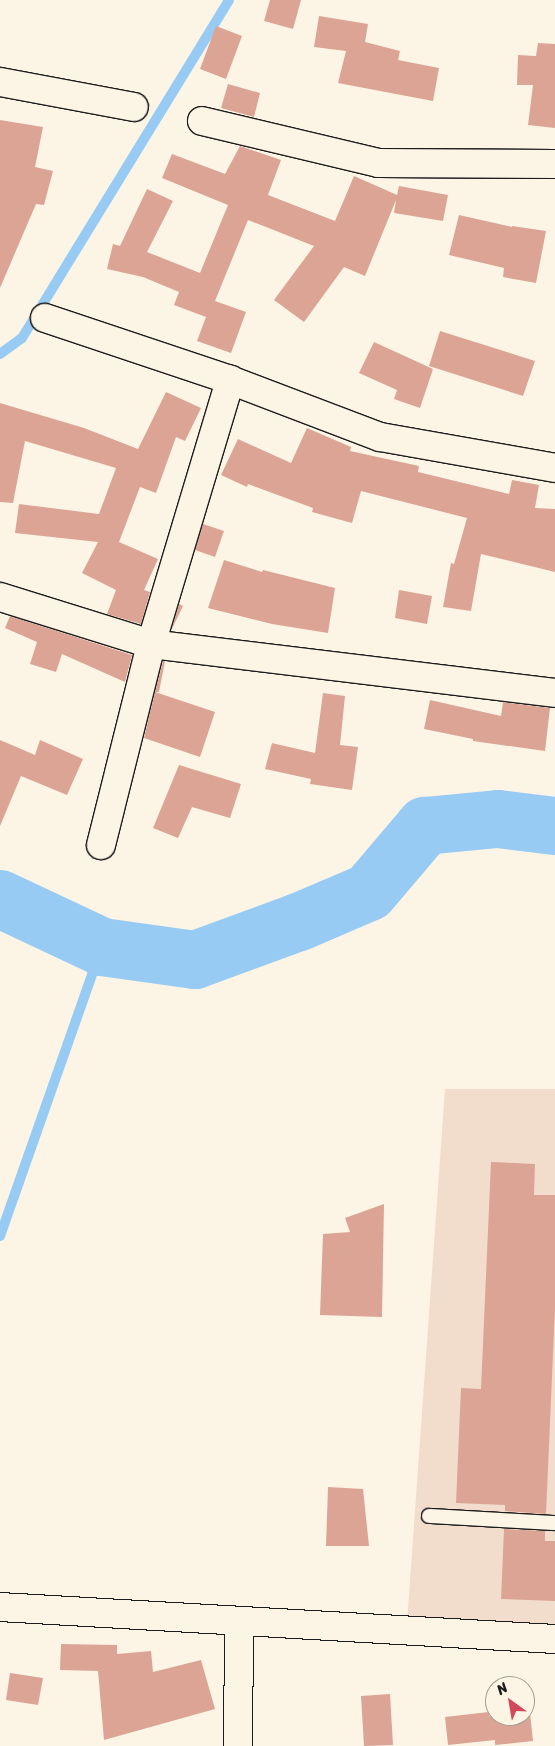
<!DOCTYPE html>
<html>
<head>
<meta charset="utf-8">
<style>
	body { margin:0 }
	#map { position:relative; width:555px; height:1746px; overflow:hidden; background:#fcf5e5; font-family:Sriracha,sans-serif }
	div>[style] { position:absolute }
	.built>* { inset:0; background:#f2ddcd }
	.stream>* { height:10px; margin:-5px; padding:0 5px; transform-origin:5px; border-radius:5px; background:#97cbf4 }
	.river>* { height:58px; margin:-29px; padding:0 29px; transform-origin:29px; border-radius:29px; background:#97cbf4 }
	.building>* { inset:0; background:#dca495 }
	.roads { filter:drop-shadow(1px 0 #1c1c1c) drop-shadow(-1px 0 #1c1c1c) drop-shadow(0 1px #1c1c1c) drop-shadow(0 -1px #1c1c1c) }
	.service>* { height:14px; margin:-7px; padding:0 7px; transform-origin:7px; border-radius:7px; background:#fcf5e5 }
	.minor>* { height:28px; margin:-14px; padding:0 14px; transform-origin:14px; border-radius:14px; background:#fcf5e5 }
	span { translate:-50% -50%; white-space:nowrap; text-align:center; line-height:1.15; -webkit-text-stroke:4px #fcf5e5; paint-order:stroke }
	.north { position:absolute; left:485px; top:1676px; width:50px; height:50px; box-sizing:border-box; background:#fcf5e5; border:1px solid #a29e95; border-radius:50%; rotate:328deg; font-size:14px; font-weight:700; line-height:20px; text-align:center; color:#1c1c1c }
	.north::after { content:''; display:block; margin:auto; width:18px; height:22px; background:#d1495b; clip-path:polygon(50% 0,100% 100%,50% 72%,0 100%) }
</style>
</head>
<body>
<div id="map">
	<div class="built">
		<div style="clip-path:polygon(445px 1089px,555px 1089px,555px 1630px,407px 1623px)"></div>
	</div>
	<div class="stream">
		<div style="left:0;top:354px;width:27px;rotate:-36deg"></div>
		<div style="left:22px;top:338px;width:396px;rotate:-58.5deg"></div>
		<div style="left:0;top:1236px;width:306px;rotate:-70.6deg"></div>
	</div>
	<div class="river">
		<div style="left:0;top:899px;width:113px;rotate:25.2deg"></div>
		<div style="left:102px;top:947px;width:94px;rotate:8deg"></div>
		<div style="left:195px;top:960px;width:111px;rotate:-20.1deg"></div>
		<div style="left:299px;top:922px;width:76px;rotate:-23.2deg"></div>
		<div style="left:369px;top:892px;width:87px;rotate:-49.7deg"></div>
		<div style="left:425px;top:826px;width:73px;rotate:-5.5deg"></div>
		<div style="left:498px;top:819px;width:57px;rotate:7deg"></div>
	</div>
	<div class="building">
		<div style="clip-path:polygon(270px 0,301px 0,293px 29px,264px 21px)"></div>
		<div style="clip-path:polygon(319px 16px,368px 24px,365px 42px,400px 51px,398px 60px,439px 68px,433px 101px,338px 83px,346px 51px,314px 47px)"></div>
		<div style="clip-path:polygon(216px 26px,242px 36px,226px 79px,200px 69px)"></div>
		<div style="clip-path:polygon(538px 43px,555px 44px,555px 128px,528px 125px,533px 85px,517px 85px,518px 55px,536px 56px)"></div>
		<div style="clip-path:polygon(228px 84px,260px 93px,254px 117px,221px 108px)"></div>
		<div style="clip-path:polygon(0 120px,43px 127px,35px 167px,53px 171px,44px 205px,36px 204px,0 288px)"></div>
		<div style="clip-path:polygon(240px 146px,281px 160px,268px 195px,335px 221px,354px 176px,397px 195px,399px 186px,448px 195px,443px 221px,394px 213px,396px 200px,365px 276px,344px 267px,304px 322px,274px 300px,314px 246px,248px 220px,215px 301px,246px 312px,231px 353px,197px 341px,206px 317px,174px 305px,179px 292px,143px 277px,107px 269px,113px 244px,120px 246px,147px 189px,173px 201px,147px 252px,200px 273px,228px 205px,162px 178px,172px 154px,225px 174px)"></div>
		<div style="clip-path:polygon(459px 215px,512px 227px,512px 226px,546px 231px,536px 283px,503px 277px,504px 268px,449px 255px)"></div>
		<div style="clip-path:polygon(440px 331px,535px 361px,523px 396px,429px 366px)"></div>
		<div style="clip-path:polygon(374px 342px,433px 369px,420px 408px,394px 399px,397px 390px,359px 373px)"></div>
		<div style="clip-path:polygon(166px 392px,201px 408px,185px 441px,176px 437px,156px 493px,140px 487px,119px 542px,158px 559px,144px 590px,150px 592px,141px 624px,107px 614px,116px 590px,82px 573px,98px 542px,15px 533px,19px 504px,99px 514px,116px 468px,25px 441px,13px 503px,0 502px,0 403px,84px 428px,138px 449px)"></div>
		<div style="clip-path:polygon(307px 428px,351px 447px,350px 451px,419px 466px,418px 472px,509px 494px,512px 480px,539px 485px,535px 508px,555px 509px,555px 572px,481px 554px,471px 611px,443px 607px,451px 563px,454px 564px,467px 518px,361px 491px,352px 523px,312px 512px,313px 508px,248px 484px,247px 487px,221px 475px,238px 439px,291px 463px)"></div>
		<div style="clip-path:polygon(203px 524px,224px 531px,215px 557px,195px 550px)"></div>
		<div style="clip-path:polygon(224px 560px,262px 572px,263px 570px,335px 588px,328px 633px,272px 624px,208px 608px)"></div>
		<div style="clip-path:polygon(399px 590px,432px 596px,427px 624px,395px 618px)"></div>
		<div style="clip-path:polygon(179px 604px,183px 606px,171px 631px)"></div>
		<div style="clip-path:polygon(10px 616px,132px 655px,125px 682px,62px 654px,56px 672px,30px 664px,37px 642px,5px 628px)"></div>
		<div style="clip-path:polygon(163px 661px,165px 661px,159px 692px,155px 692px)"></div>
		<div style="clip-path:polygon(155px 692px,215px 712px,200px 757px,144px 738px)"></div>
		<div style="clip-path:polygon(323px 693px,345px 696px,340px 745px,358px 747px,352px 790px,310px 784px,311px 779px,265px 769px,272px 743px,315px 753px)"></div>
		<div style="clip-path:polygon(430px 700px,501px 716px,503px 702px,550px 708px,545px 751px,473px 741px,473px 739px,424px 729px)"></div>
		<div style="clip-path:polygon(0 740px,35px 755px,40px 740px,83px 759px,67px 795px,21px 776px,0 826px)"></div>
		<div style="clip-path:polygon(179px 765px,241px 784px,230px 818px,192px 807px,178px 838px,153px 828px)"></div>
		<div style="clip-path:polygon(491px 1162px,535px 1164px,534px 1195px,555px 1195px,555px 1308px,546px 1514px,505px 1511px,505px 1505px,456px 1503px,461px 1388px,481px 1389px)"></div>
		<div style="clip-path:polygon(384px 1204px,382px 1317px,320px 1315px,323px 1234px,350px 1232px,345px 1218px)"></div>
		<div style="clip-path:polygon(328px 1487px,363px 1489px,369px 1546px,326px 1546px)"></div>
		<div style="clip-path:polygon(504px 1529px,545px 1531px,545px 1541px,555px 1541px,555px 1601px,501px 1599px)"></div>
		<div style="clip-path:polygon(61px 1644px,117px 1645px,117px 1654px,151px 1651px,153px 1672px,201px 1660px,215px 1709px,104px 1740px,98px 1671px,60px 1670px)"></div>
		<div style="clip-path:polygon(10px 1673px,43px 1678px,38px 1705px,6px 1700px)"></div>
		<div style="clip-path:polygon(390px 1694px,393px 1745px,364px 1746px,361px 1696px)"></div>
		<div style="clip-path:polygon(489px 1712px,489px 1716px,525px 1716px,525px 1713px,530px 1713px,533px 1741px,495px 1745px,495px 1740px,448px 1745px,445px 1717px)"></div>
	</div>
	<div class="roads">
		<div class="service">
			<div style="left:429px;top:1516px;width:126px;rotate:3.2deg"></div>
		</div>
		<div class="minor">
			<div style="left:0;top:82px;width:136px;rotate:10.6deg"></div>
			<div style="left:202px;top:121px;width:181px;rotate:13.4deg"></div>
			<div style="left:378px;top:163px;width:177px;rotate:0.3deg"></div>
			<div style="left:45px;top:318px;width:195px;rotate:18.5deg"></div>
			<div style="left:230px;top:380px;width:160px;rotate:20.8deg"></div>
			<div style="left:380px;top:437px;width:178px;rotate:10deg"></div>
			<div style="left:0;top:597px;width:158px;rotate:17.3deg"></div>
			<div style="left:151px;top:644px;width:407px;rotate:6.9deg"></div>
			<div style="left:101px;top:845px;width:207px;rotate:-76deg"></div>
			<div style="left:151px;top:644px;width:276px;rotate:-73.3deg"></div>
			<div style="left:0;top:1607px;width:556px;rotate:3.3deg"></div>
			<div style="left:238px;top:1746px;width:125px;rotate:-89.5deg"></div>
		</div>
	</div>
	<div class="north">N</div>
</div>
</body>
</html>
